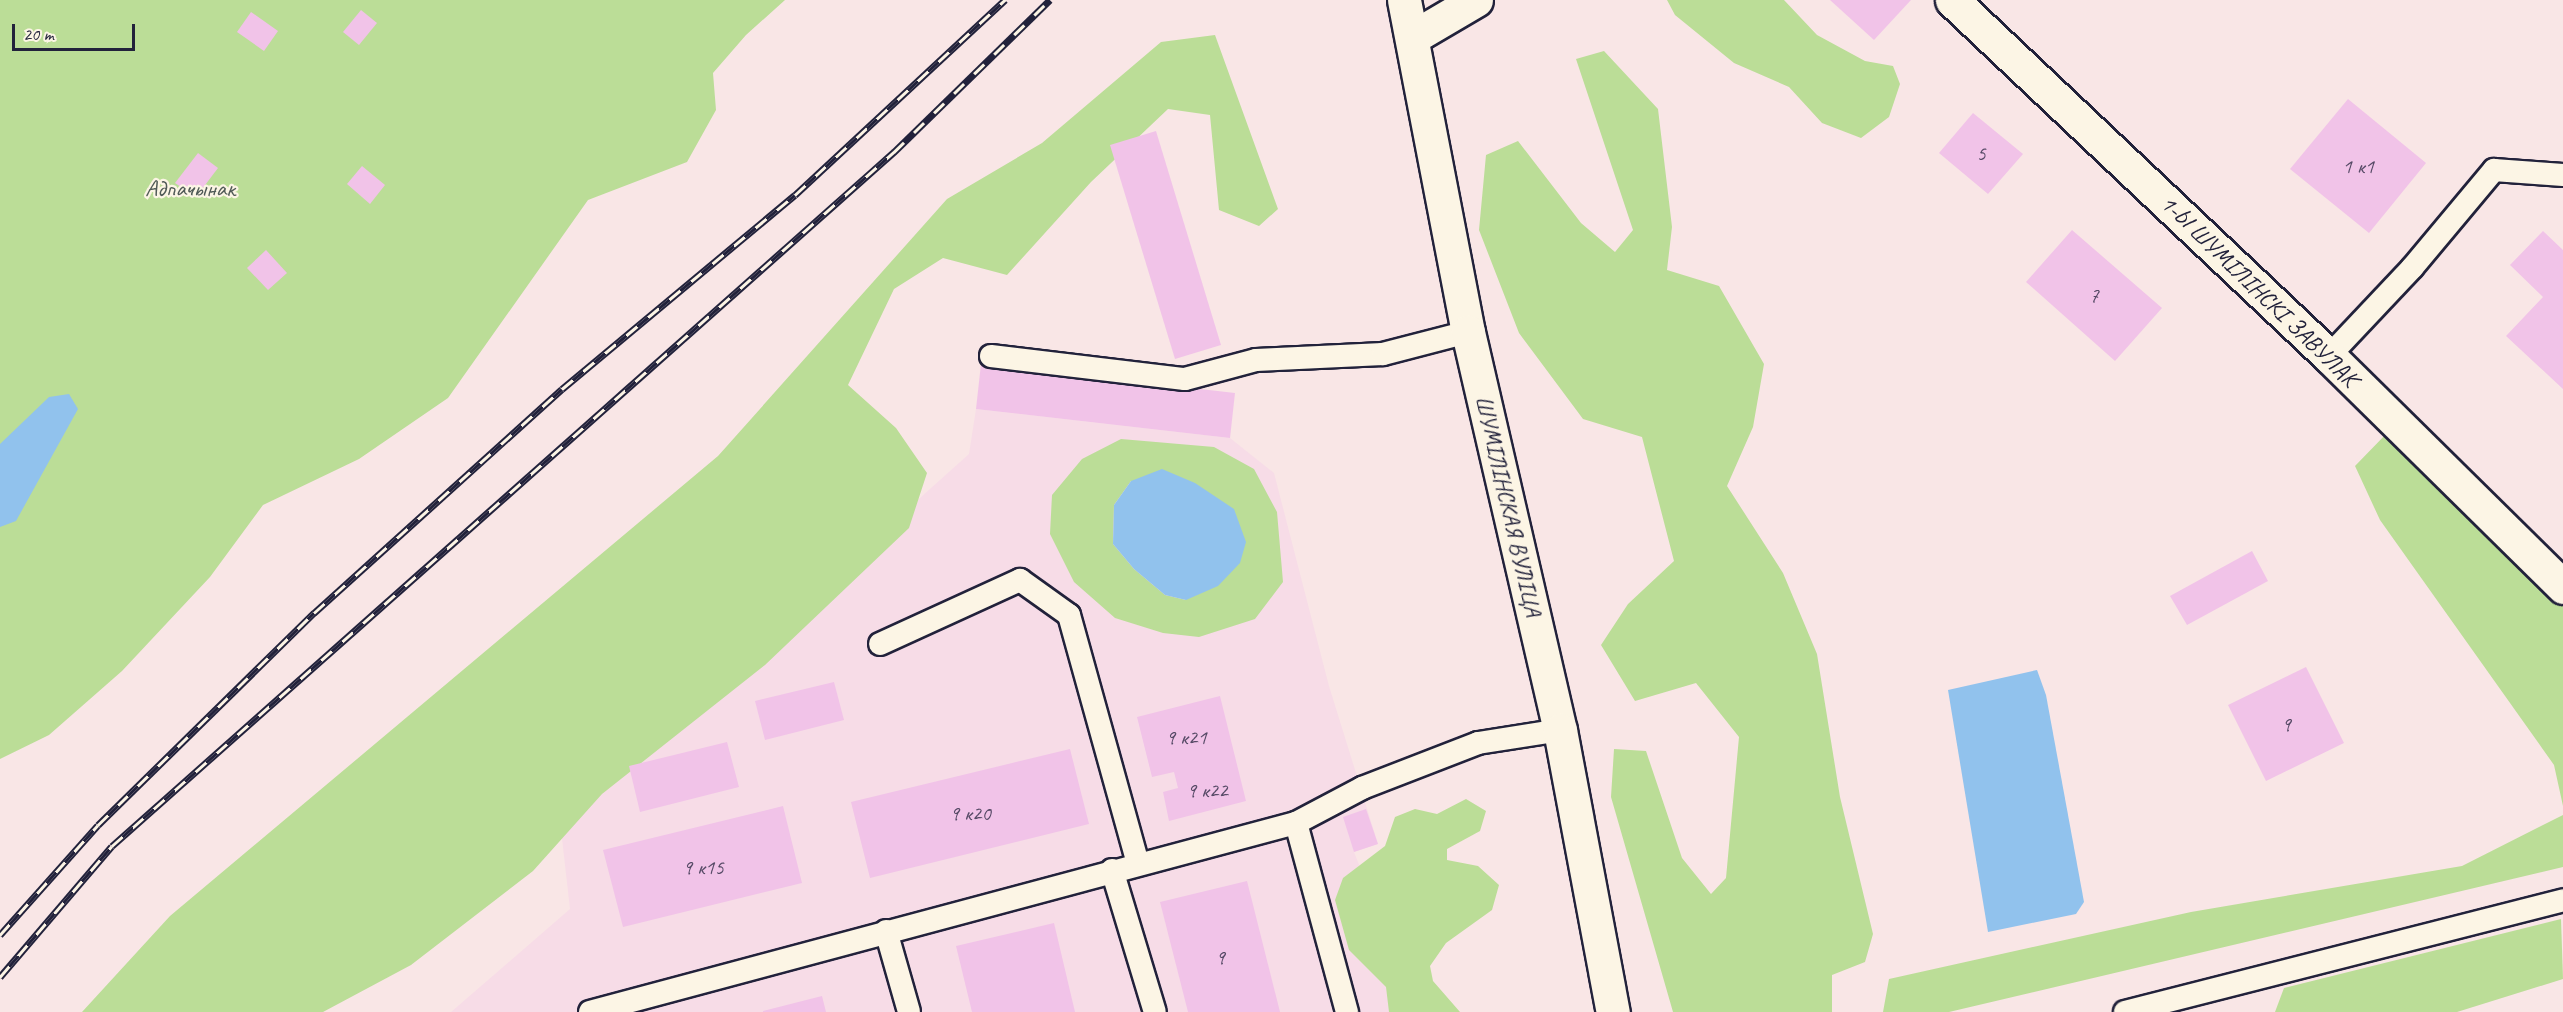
<!DOCTYPE html>
<html>
<head>
<meta charset="utf-8">
<style>
	body { margin:0 }
	#map { position:relative; width:2563px; height:1012px; overflow:hidden; background:#f9e6e6; font-family:Caveat,sans-serif }
	div>[style] { position:absolute }
	.built>* { inset:0; background:#f7dce7 }
	.green>* { inset:0; background:#bbdd97 }
	.water>* { inset:0; background:#91c2ed }
	.building>* { inset:0; background:#f1c3e8 }
	.roads { filter:drop-shadow(2px 0 #22223b) drop-shadow(-2px 0 #22223b) drop-shadow(0 2px #22223b) drop-shadow(0 -2px #22223b) }
	.service>* { height:22px; margin:-11px; padding:0 11px; transform-origin:11px; border-radius:11px; background:#fcf5e5 }
	.minor>* { height:33px; margin:-16.5px; padding:0 16.5px; transform-origin:16.5px; border-radius:16.5px; background:#fcf5e5 }
	.secondary>* { height:33px; margin:-16.5px; padding:0 16.5px; transform-origin:16.5px; border-radius:16.5px; background:#fcf5e5 }
	.rail>* { height:7px; margin-top:-3.5px; transform-origin:0; background:repeating-linear-gradient(90deg,#fcf5e5 0 14px,#22223b 0 28px); box-sizing:border-box; border-block:2px solid #22223b }
	span { translate:-50% -50%; white-space:nowrap; text-align:center; line-height:1.15; -webkit-text-stroke:4.5px #fcf5e5; paint-order:stroke }
	.number-label { font-size:21px; color:#564a66 }
	.number-label span { -webkit-text-stroke-width:0 }
	.park-label { font-size:24px; color:#505a57 }
	.street-label { font-size:24px; color:#22223b }
	.scale { position:absolute; left:12px; top:24px; width:123px; height:27px; box-sizing:border-box; border:3px solid #22223b; border-top:0; padding-left:8px; font-size:18px; line-height:21px; white-space:nowrap; color:#22223b; -webkit-text-stroke:4px #fcf5e5; paint-order:stroke }
</style>
</head>
<body>
<div id="map">
	<div class="built">
		<div style="clip-path:polygon(976px 409px,1230px 438px,1274px 473px,1329px 686px,1378px 844px,1354px 852px,1418px 1012px,451px 1012px,570px 909px,560px 821px,969px 454px)"></div>
	</div>
	<div class="green">
		<div style="clip-path:polygon(0 0,785px 0,746px 35px,713px 73px,716px 110px,687px 162px,588px 200px,448px 398px,359px 459px,263px 505px,210px 577px,122px 671px,49px 735px,0 759px)"></div>
		<div style="clip-path:polygon(1667px 0,1784px 0,1817px 35px,1865px 61px,1893px 66px,1900px 84px,1889px 117px,1861px 138px,1822px 123px,1789px 87px,1734px 63px,1675px 15px)"></div>
		<div style="clip-path:polygon(1215px 35px,1278px 209px,1259px 226px,1219px 210px,1210px 115px,1168px 109px,1091px 182px,1007px 275px,943px 258px,894px 289px,848px 385px,896px 428px,927px 473px,909px 528px,765px 665px,602px 794px,533px 871px,411px 965px,323px 1012px,82px 1012px,170px 916px,718px 456px,947px 199px,1042px 143px,1161px 42px)"></div>
		<div style="clip-path:polygon(1604px 51px,1658px 109px,1672px 227px,1667px 270px,1719px 286px,1764px 364px,1753px 427px,1727px 486px,1783px 573px,1817px 654px,1840px 797px,1873px 934px,1865px 962px,1832px 975px,1832px 1012px,1673px 1012px,1611px 797px,1614px 749px,1646px 751px,1682px 858px,1711px 894px,1726px 878px,1739px 737px,1696px 683px,1635px 701px,1601px 645px,1628px 604px,1674px 561px,1642px 437px,1583px 419px,1519px 333px,1479px 230px,1486px 155px,1518px 141px,1581px 223px,1615px 252px,1633px 230px,1576px 59px)"></div>
		<div style="clip-path:polygon(2388px 432px,2563px 603px,2563px 806px,2554px 765px,2380px 520px,2355px 466px)"></div>
		<div style="clip-path:polygon(evenodd,1121px 439px,1214px 447px,1254px 469px,1277px 512px,1283px 582px,1255px 619px,1199px 637px,1163px 633px,1115px 618px,1074px 582px,1050px 534px,1052px 495px,1082px 459px,1121px 439px,1131px 481px,1186px 600px,1165px 595px,1134px 569px,1113px 544px,1114px 505px,1131px 481px)"></div>
		<div style="clip-path:polygon(1466px 799px,1486px 811px,1480px 831px,1447px 849px,1447px 860px,1478px 866px,1499px 885px,1492px 910px,1446px 943px,1430px 966px,1433px 981px,1460px 1012px,1389px 1012px,1386px 987px,1349px 950px,1335px 900px,1343px 878px,1385px 846px,1395px 817px,1415px 809px,1437px 814px)"></div>
		<div style="clip-path:polygon(2563px 815px,2563px 867px,1949px 1012px,1883px 1012px,1889px 979px,2191px 912px,2462px 866px)"></div>
		<div style="clip-path:polygon(2561px 919px,2563px 979px,2457px 1012px,2275px 1012px,2284px 988px)"></div>
	</div>
	<div class="water">
		<div style="clip-path:polygon(69px 394px,78px 409px,16px 521px,0 527px,0 444px,49px 397px)"></div>
		<div style="clip-path:polygon(1162px 469px,1195px 483px,1234px 509px,1246px 542px,1240px 563px,1218px 586px,1186px 600px,1165px 595px,1134px 569px,1113px 544px,1114px 505px,1131px 481px)"></div>
		<div style="clip-path:polygon(2037px 670px,2046px 695px,2084px 902px,2076px 914px,1988px 932px,1948px 690px)"></div>
	</div>
	<div class="building">
		<div style="clip-path:polygon(1830px 0,1911px 0,1874px 40px)"></div>
		<div style="clip-path:polygon(361px 10px,377px 23px,359px 45px,343px 32px)"></div>
		<div style="clip-path:polygon(251px 12px,278px 31px,264px 51px,237px 32px)"></div>
		<div style="clip-path:polygon(2348px 99px,2426px 163px,2369px 233px,2290px 169px)"></div>
		<div style="clip-path:polygon(1973px 113px,2023px 154px,1988px 194px,1939px 153px)"></div>
		<div style="clip-path:polygon(1156px 131px,1221px 345px,1175px 359px,1110px 145px)"></div>
		<div style="clip-path:polygon(198px 153px,218px 168px,196px 197px,175px 183px)"></div>
		<div style="clip-path:polygon(362px 166px,385px 185px,370px 204px,347px 184px)"></div>
		<div style="clip-path:polygon(2072px 230px,2162px 308px,2115px 361px,2026px 282px)"></div>
		<div style="clip-path:polygon(2543px 231px,2563px 250px,2563px 389px,2506px 336px,2543px 297px,2510px 265px)"></div>
		<div style="clip-path:polygon(266px 250px,287px 273px,268px 290px,247px 268px)"></div>
		<div style="clip-path:polygon(981px 364px,1235px 393px,1230px 438px,976px 409px)"></div>
		<div style="clip-path:polygon(2252px 551px,2268px 581px,2187px 625px,2170px 596px)"></div>
		<div style="clip-path:polygon(2306px 667px,2344px 743px,2266px 781px,2228px 705px)"></div>
		<div style="clip-path:polygon(834px 682px,844px 720px,765px 740px,755px 701px)"></div>
		<div style="clip-path:polygon(1220px 696px,1246px 801px,1169px 821px,1163px 792px,1178px 788px,1174px 772px,1152px 777px,1137px 717px)"></div>
		<div style="clip-path:polygon(727px 742px,739px 787px,640px 812px,629px 766px)"></div>
		<div style="clip-path:polygon(1070px 749px,1089px 824px,870px 878px,851px 802px)"></div>
		<div style="clip-path:polygon(783px 806px,802px 883px,623px 927px,603px 850px)"></div>
		<div style="clip-path:polygon(1366px 809px,1378px 844px,1354px 852px,1343px 817px)"></div>
		<div style="clip-path:polygon(1247px 881px,1280px 1012px,1188px 1012px,1160px 902px)"></div>
		<div style="clip-path:polygon(1054px 923px,1075px 1012px,972px 1012px,956px 946px)"></div>
		<div style="clip-path:polygon(822px 996px,826px 1012px,763px 1012px,763px 1011px)"></div>
	</div>
	<div class="roads">
		<div class="service">
			<div style="left:991px;top:356px;width:195px;rotate:6.8deg"></div>
			<div style="left:1185px;top:379px;width:73px;rotate:-15deg"></div>
			<div style="left:1256px;top:360px;width:127px;rotate:-2.7deg"></div>
			<div style="left:1383px;top:354px;width:88px;rotate:-14.5deg"></div>
			<div style="left:2329px;top:356px;width:121px;rotate:-46.7deg"></div>
			<div style="left:2412px;top:268px;width:128px;rotate:-50.1deg"></div>
			<div style="left:2494px;top:170px;width:69px;rotate:4.1deg"></div>
			<div style="left:880px;top:644px;width:154px;rotate:-24.6deg"></div>
			<div style="left:1020px;top:580px;width:60px;rotate:35.5deg"></div>
			<div style="left:1069px;top:615px;width:257px;rotate:74.5deg"></div>
			<div style="left:1296px;top:823px;width:196px;rotate:74.9deg"></div>
			<div style="left:1112px;top:870px;width:148px;rotate:73.2deg"></div>
			<div style="left:886px;top:931px;width:84px;rotate:74.1deg"></div>
			<div style="left:590px;top:1012px;width:731px;rotate:-14.99deg"></div>
			<div style="left:1296px;top:823px;width:75px;rotate:-27.9deg"></div>
			<div style="left:1362px;top:788px;width:124px;rotate:-21.2deg"></div>
			<div style="left:1478px;top:743px;width:83px;rotate:-9deg"></div>
			<div style="left:2125px;top:1012px;width:452px;rotate:-14.3deg"></div>
		</div>
		<div class="minor">
			<div style="left:1952px;top:0;width:519px;rotate:43.36deg"></div>
			<div style="left:2329px;top:356px;width:329px;rotate:44.6deg"></div>
			<div style="left:1413px;top:37px;width:73px;rotate:-30.4deg"></div>
		</div>
		<div class="secondary">
			<div style="left:1404px;top:0;width:338px;rotate:79.1deg"></div>
			<div style="left:1468px;top:332px;width:408px;rotate:77deg"></div>
			<div style="left:1560px;top:730px;width:287px;rotate:79.4deg"></div>
		</div>
	</div>
	<div class="rail">
		<div style="left:0;top:935px;width:147px;rotate:-48.3deg"></div>
		<div style="left:98px;top:825px;width:303px;rotate:-44.5deg"></div>
		<div style="left:314px;top:613px;width:334px;rotate:-42.1deg"></div>
		<div style="left:562px;top:389px;width:303px;rotate:-39.8deg"></div>
		<div style="left:795px;top:195px;width:287px;rotate:-42.9deg"></div>
		<div style="left:0;top:977px;width:172px;rotate:-49.5deg"></div>
		<div style="left:112px;top:846px;width:1046px;rotate:-41.59deg"></div>
		<div style="left:894px;top:152px;width:218px;rotate:-44.3deg"></div>
	</div>
	<div class="number-label">
		<span style="left:1981px;top:153px">5</span>
		<span style="left:2358px;top:166px">1 к1</span>
		<span style="left:2094px;top:295px">7</span>
		<span style="left:2286px;top:724px">9</span>
		<span style="left:1186px;top:737px">9 к21</span>
		<span style="left:1207px;top:790px">9 к22</span>
		<span style="left:970px;top:813px">9 к20</span>
		<span style="left:703px;top:867px">9 к15</span>
		<span style="left:1220px;top:957px">9</span>
	</div>
	<div class="park-label">
		<span style="left:190px;top:189px">Адпачынак</span>
	</div>
	<div class="street-label">
		<span style="left:2259px;top:291px;rotate:44deg">1-Ы ШУМІЛІНСКІ ЗАВУЛАК</span>
		<span style="left:1508px;top:506px;rotate:77deg">ШУМІЛІНСКАЯ ВУЛІЦА</span>
	</div>
	<div class="scale">20 m</div>
</div>
</body>
</html>
